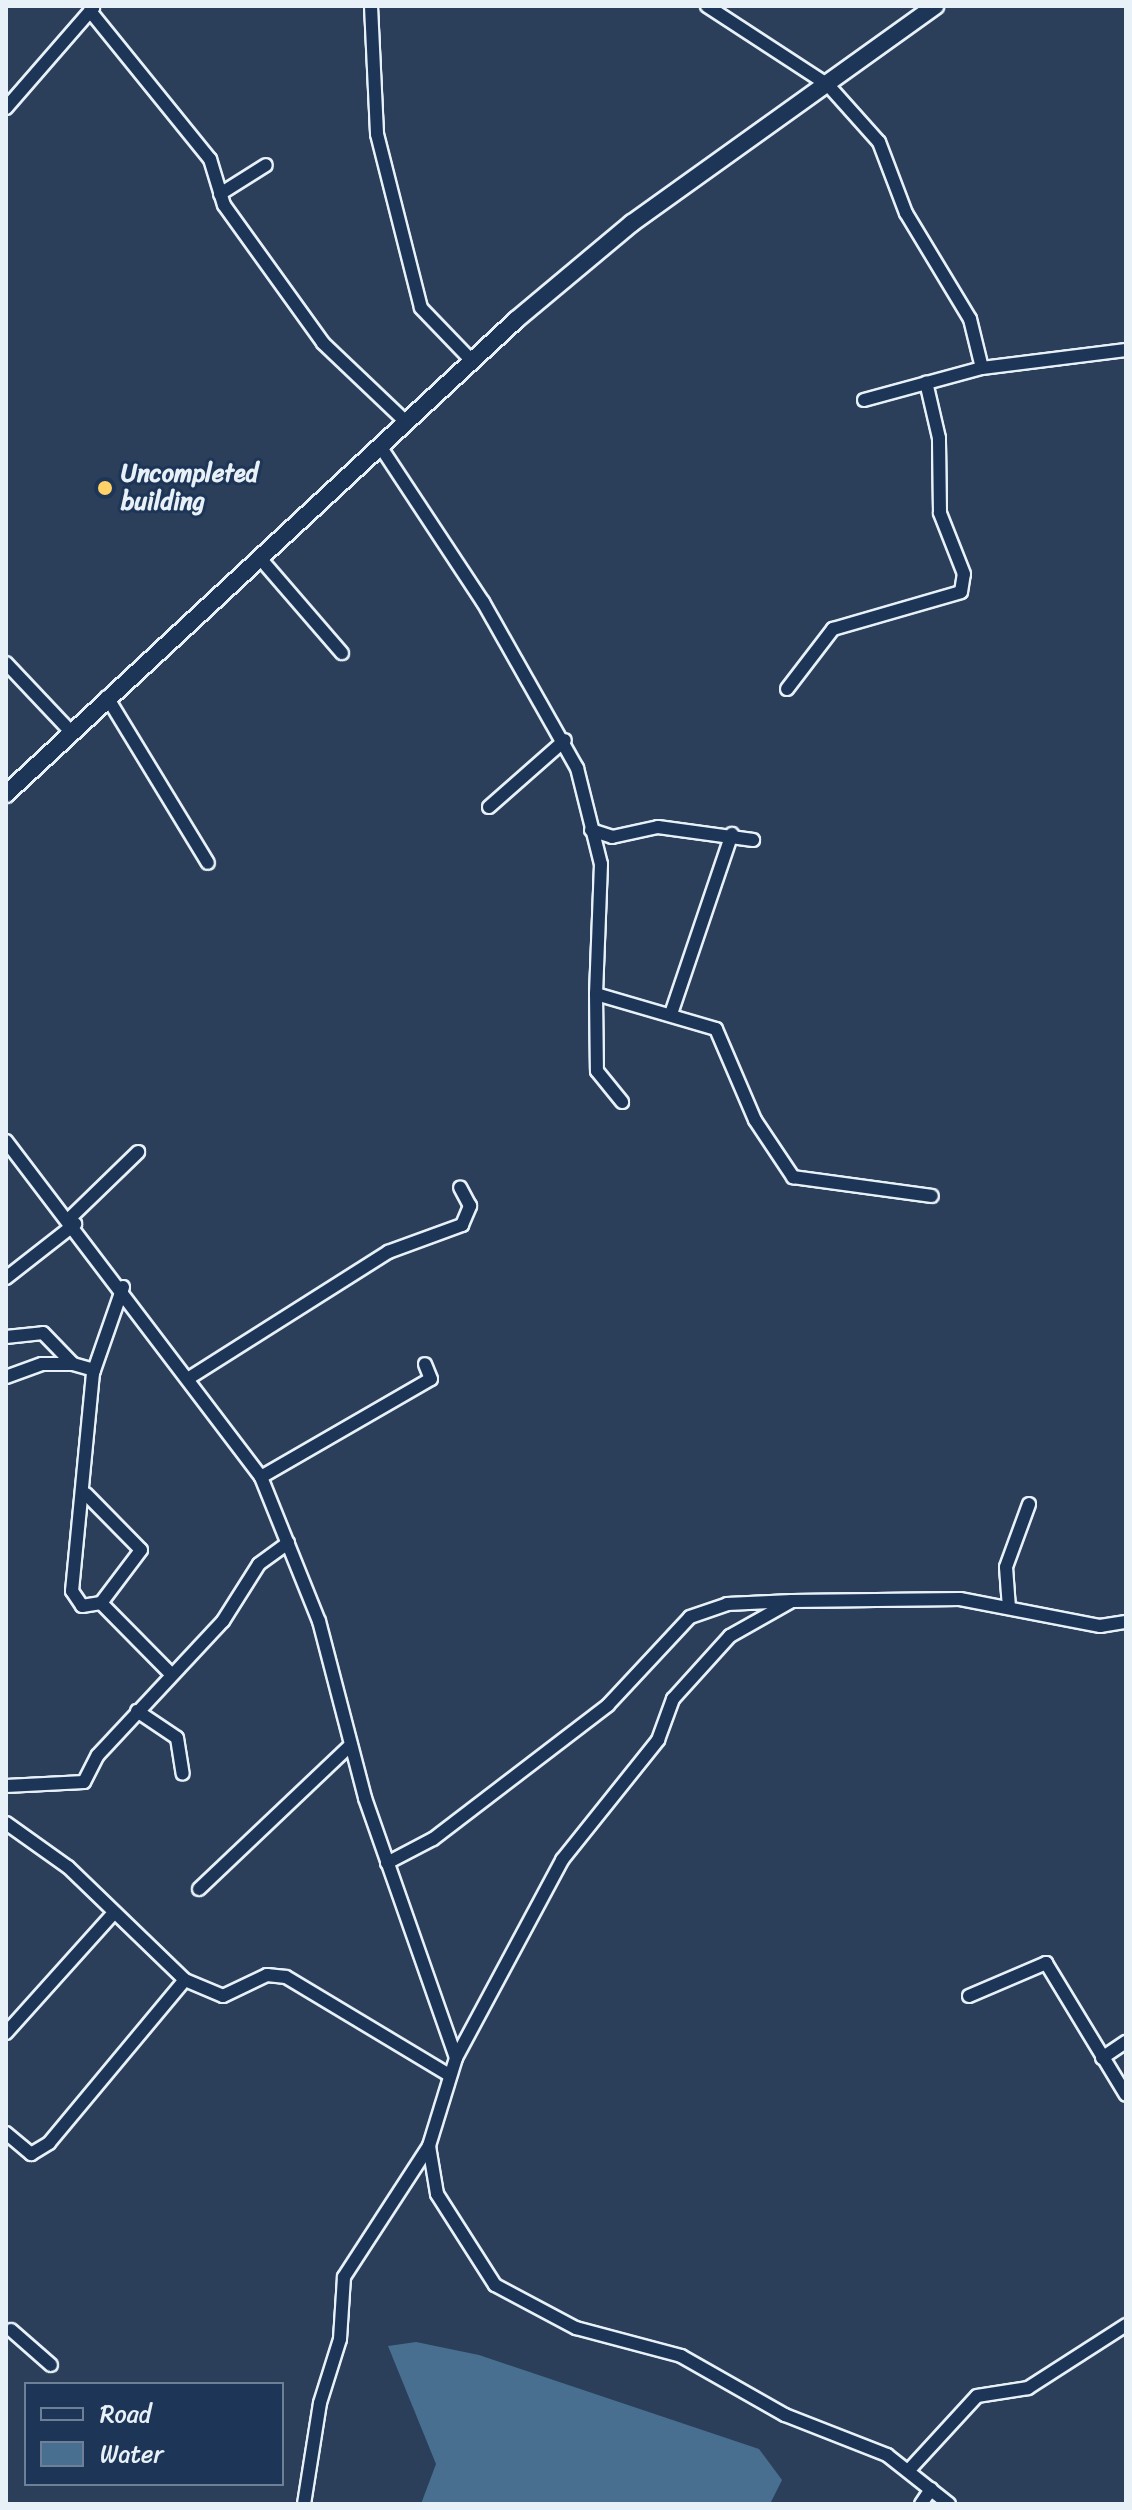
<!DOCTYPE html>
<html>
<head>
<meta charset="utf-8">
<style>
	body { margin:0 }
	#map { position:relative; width:1132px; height:2510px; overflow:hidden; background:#2b3f5b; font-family:Sriracha,sans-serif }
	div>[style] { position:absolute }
	.water>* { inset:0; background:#486f90 }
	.roads { filter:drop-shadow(2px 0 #e8f1f8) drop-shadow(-2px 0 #e8f1f8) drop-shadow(0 2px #e8f1f8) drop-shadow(0 -2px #e8f1f8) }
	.minor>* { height:12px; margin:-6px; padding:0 6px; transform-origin:6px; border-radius:6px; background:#1d3557 }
	.major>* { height:16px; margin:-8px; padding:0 8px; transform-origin:8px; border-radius:8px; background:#1d3557 }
	.dots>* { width:22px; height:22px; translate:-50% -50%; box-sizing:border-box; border:4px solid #1d3557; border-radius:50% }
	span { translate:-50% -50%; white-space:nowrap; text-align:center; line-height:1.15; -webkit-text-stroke:6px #1d3557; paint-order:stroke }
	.poi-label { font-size:24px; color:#e8f1f8; font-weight:700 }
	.left { translate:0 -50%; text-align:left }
	.frame { position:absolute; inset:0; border:8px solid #e8f1f8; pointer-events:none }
	.legend { position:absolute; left:24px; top:2382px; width:260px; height:104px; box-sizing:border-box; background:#1d3557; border:2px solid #6e8097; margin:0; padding:10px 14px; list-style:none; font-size:24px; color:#e8f1f8 }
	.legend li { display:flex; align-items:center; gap:16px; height:40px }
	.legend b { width:40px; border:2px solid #6e8097 }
</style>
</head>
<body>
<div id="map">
	<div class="water">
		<div style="clip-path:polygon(416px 2342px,479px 2355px,759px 2449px,782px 2480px,770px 2504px,421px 2504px,436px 2464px,388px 2346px)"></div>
	</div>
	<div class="roads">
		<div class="minor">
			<div style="left:371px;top:6px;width:128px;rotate:87.3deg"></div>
			<div style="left:377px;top:134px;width:179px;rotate:75.8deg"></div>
			<div style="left:421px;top:308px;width:74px;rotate:46.1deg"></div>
			<div style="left:707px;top:6px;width:145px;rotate:33.1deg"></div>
			<div style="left:828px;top:85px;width:76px;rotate:48.2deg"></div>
			<div style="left:879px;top:142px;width:76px;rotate:69.2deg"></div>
			<div style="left:906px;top:213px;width:124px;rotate:58.9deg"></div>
			<div style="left:970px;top:319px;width:50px;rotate:76.2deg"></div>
			<div style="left:982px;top:368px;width:145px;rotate:-7.1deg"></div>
			<div style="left:90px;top:11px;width:191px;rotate:51deg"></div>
			<div style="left:210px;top:159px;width:48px;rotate:73.1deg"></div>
			<div style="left:224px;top:205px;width:170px;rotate:54.3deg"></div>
			<div style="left:323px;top:343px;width:115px;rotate:43.6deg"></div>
			<div style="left:6px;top:108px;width:133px;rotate:-49deg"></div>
			<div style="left:220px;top:194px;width:54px;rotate:-32.2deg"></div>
			<div style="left:864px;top:400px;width:122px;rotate:-15.2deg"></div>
			<div style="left:380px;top:446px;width:187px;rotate:56.6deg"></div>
			<div style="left:483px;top:602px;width:191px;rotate:60.5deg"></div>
			<div style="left:577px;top:768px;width:99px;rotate:76deg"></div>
			<div style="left:601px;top:864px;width:130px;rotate:92.2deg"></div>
			<div style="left:596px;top:994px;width:125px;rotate:16.3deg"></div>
			<div style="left:716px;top:1029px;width:99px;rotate:66.8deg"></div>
			<div style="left:755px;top:1120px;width:69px;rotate:56.3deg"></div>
			<div style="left:793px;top:1177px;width:140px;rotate:7.8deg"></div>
			<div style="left:259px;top:557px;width:127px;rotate:49.2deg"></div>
			<div style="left:6px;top:663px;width:96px;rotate:46.7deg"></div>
			<div style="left:787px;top:689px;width:76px;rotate:-52.5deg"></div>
			<div style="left:833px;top:629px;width:133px;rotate:-16.1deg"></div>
			<div style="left:961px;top:592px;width:18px;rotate:-81deg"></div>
			<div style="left:964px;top:574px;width:66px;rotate:-111.5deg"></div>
			<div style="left:940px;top:513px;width:75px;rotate:-90.8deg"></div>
			<div style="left:939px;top:438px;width:57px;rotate:-103.1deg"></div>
			<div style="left:107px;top:697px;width:194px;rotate:58.7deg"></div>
			<div style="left:489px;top:807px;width:101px;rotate:-41.4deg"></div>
			<div style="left:591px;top:830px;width:22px;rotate:18deg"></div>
			<div style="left:612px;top:837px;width:47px;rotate:-12.3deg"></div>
			<div style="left:658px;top:827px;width:96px;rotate:7.8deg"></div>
			<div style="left:596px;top:994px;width:77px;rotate:89.3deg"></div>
			<div style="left:597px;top:1071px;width:40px;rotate:51deg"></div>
			<div style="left:672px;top:1011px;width:187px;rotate:-71.3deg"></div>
			<div style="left:6px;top:1141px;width:422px;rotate:52.8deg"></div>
			<div style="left:261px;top:1477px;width:155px;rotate:68.1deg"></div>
			<div style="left:319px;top:1621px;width:183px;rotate:75.4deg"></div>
			<div style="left:365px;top:1798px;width:275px;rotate:70.7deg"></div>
			<div style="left:456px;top:2058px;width:92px;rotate:107.1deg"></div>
			<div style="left:429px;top:2146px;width:49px;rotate:80.5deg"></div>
			<div style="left:437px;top:2194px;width:108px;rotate:57.5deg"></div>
			<div style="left:495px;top:2285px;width:92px;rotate:28deg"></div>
			<div style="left:576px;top:2328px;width:109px;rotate:14.9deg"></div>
			<div style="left:681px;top:2356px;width:120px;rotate:29.6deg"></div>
			<div style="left:785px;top:2415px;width:110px;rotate:21.4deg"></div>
			<div style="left:887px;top:2455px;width:79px;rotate:38.3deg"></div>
			<div style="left:70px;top:1218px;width:95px;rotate:-44.1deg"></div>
			<div style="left:6px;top:1278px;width:88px;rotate:-38deg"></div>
			<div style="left:123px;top:1287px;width:91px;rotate:109.2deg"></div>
			<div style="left:93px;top:1373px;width:219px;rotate:95.5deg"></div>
			<div style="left:72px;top:1591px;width:18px;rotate:56deg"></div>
			<div style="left:82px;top:1606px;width:19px;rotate:-9deg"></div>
			<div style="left:101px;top:1603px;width:98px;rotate:45.4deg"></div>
			<div style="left:6px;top:1337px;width:37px;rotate:-6deg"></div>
			<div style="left:43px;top:1333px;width:43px;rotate:45.9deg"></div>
			<div style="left:73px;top:1364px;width:22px;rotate:16deg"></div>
			<div style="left:6px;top:1377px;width:38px;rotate:-20deg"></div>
			<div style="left:42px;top:1364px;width:31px"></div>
			<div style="left:189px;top:1378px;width:236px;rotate:-32.3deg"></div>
			<div style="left:388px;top:1252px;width:79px;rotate:-20deg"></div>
			<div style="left:462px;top:1225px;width:21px;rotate:-67deg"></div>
			<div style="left:470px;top:1206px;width:21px;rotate:-118deg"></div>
			<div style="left:261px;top:1477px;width:196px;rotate:-30deg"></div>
			<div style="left:431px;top:1379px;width:16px;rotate:-112deg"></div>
			<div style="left:86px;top:1494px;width:78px;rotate:45.5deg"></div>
			<div style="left:141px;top:1550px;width:66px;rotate:127deg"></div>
			<div style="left:1009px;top:1608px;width:41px;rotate:-94.2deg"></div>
			<div style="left:1006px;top:1567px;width:67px;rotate:-69.9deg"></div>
			<div style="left:137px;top:1711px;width:48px;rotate:34deg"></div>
			<div style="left:177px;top:1738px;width:36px;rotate:81deg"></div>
			<div style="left:6px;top:1786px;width:78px;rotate:-2.9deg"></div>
			<div style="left:84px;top:1782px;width:30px;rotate:-63deg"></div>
			<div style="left:98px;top:1755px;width:183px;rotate:-47deg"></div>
			<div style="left:223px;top:1621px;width:67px;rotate:-57.7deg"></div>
			<div style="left:259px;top:1564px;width:36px;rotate:-36deg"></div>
			<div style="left:6px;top:1823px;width:76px;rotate:35.4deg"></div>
			<div style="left:68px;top:1867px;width:163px;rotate:44deg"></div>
			<div style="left:185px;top:1980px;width:41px;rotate:22.8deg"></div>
			<div style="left:223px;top:1996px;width:49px;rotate:-25.5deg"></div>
			<div style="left:267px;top:1975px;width:19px;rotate:6deg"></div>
			<div style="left:286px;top:1977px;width:190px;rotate:31deg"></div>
			<div style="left:387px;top:1863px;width:52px;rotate:-27.6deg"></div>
			<div style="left:433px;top:1839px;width:220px;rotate:-37.4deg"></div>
			<div style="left:608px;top:1705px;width:120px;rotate:-47deg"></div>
			<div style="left:690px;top:1617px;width:39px;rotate:-19deg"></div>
			<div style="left:727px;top:1604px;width:65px;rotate:-2.6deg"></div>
			<div style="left:199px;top:1889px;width:209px;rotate:-43.5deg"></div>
			<div style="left:969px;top:1996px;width:84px;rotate:-23.2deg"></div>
			<div style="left:1046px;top:1963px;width:154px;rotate:58.8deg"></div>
			<div style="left:6px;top:2033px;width:159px;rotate:-48.1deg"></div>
			<div style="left:456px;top:2058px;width:225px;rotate:-61.8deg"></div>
			<div style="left:562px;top:1860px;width:154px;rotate:-51.3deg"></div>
			<div style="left:658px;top:1740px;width:44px;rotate:-69.9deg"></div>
			<div style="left:673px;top:1699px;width:85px;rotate:-47.9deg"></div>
			<div style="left:730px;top:1636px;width:71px;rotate:-29.4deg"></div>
			<div style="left:792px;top:1601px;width:168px;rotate:-0.7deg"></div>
			<div style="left:960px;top:1599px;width:143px;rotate:10.9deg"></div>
			<div style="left:1100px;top:1626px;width:26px;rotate:-9deg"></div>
			<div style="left:1102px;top:2058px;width:29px;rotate:-34deg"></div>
			<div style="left:6px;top:2133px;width:33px;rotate:40deg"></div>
			<div style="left:31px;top:2154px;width:21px;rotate:-31deg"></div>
			<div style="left:49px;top:2143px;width:212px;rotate:-50.2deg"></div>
			<div style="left:11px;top:2330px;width:53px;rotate:41.2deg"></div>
			<div style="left:909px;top:2470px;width:100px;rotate:-47.4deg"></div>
			<div style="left:977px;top:2396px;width:52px;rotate:-8.9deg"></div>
			<div style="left:1028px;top:2388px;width:117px;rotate:-32.7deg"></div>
			<div style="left:304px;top:2504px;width:102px;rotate:-81deg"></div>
			<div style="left:320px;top:2403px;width:67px;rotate:-72.6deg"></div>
			<div style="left:340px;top:2339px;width:62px;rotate:-86.3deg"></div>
			<div style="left:344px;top:2277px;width:156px;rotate:-57deg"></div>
			<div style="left:921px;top:2504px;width:18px;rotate:-56deg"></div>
		</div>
		<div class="major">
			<div style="left:6px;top:794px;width:696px;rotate:-42.9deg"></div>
			<div style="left:516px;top:320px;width:151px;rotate:-39.9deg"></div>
			<div style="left:632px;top:223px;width:373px;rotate:-35.6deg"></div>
		</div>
	</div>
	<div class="dots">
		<div style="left:105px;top:488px;background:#ffd166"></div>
	</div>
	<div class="poi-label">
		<span class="left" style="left:121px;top:488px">Uncompleted<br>building</span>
	</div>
	<div class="frame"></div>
	<ul class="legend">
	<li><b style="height:10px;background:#1d3557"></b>Road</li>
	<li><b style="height:22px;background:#486f90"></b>Water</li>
	</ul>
</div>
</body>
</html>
